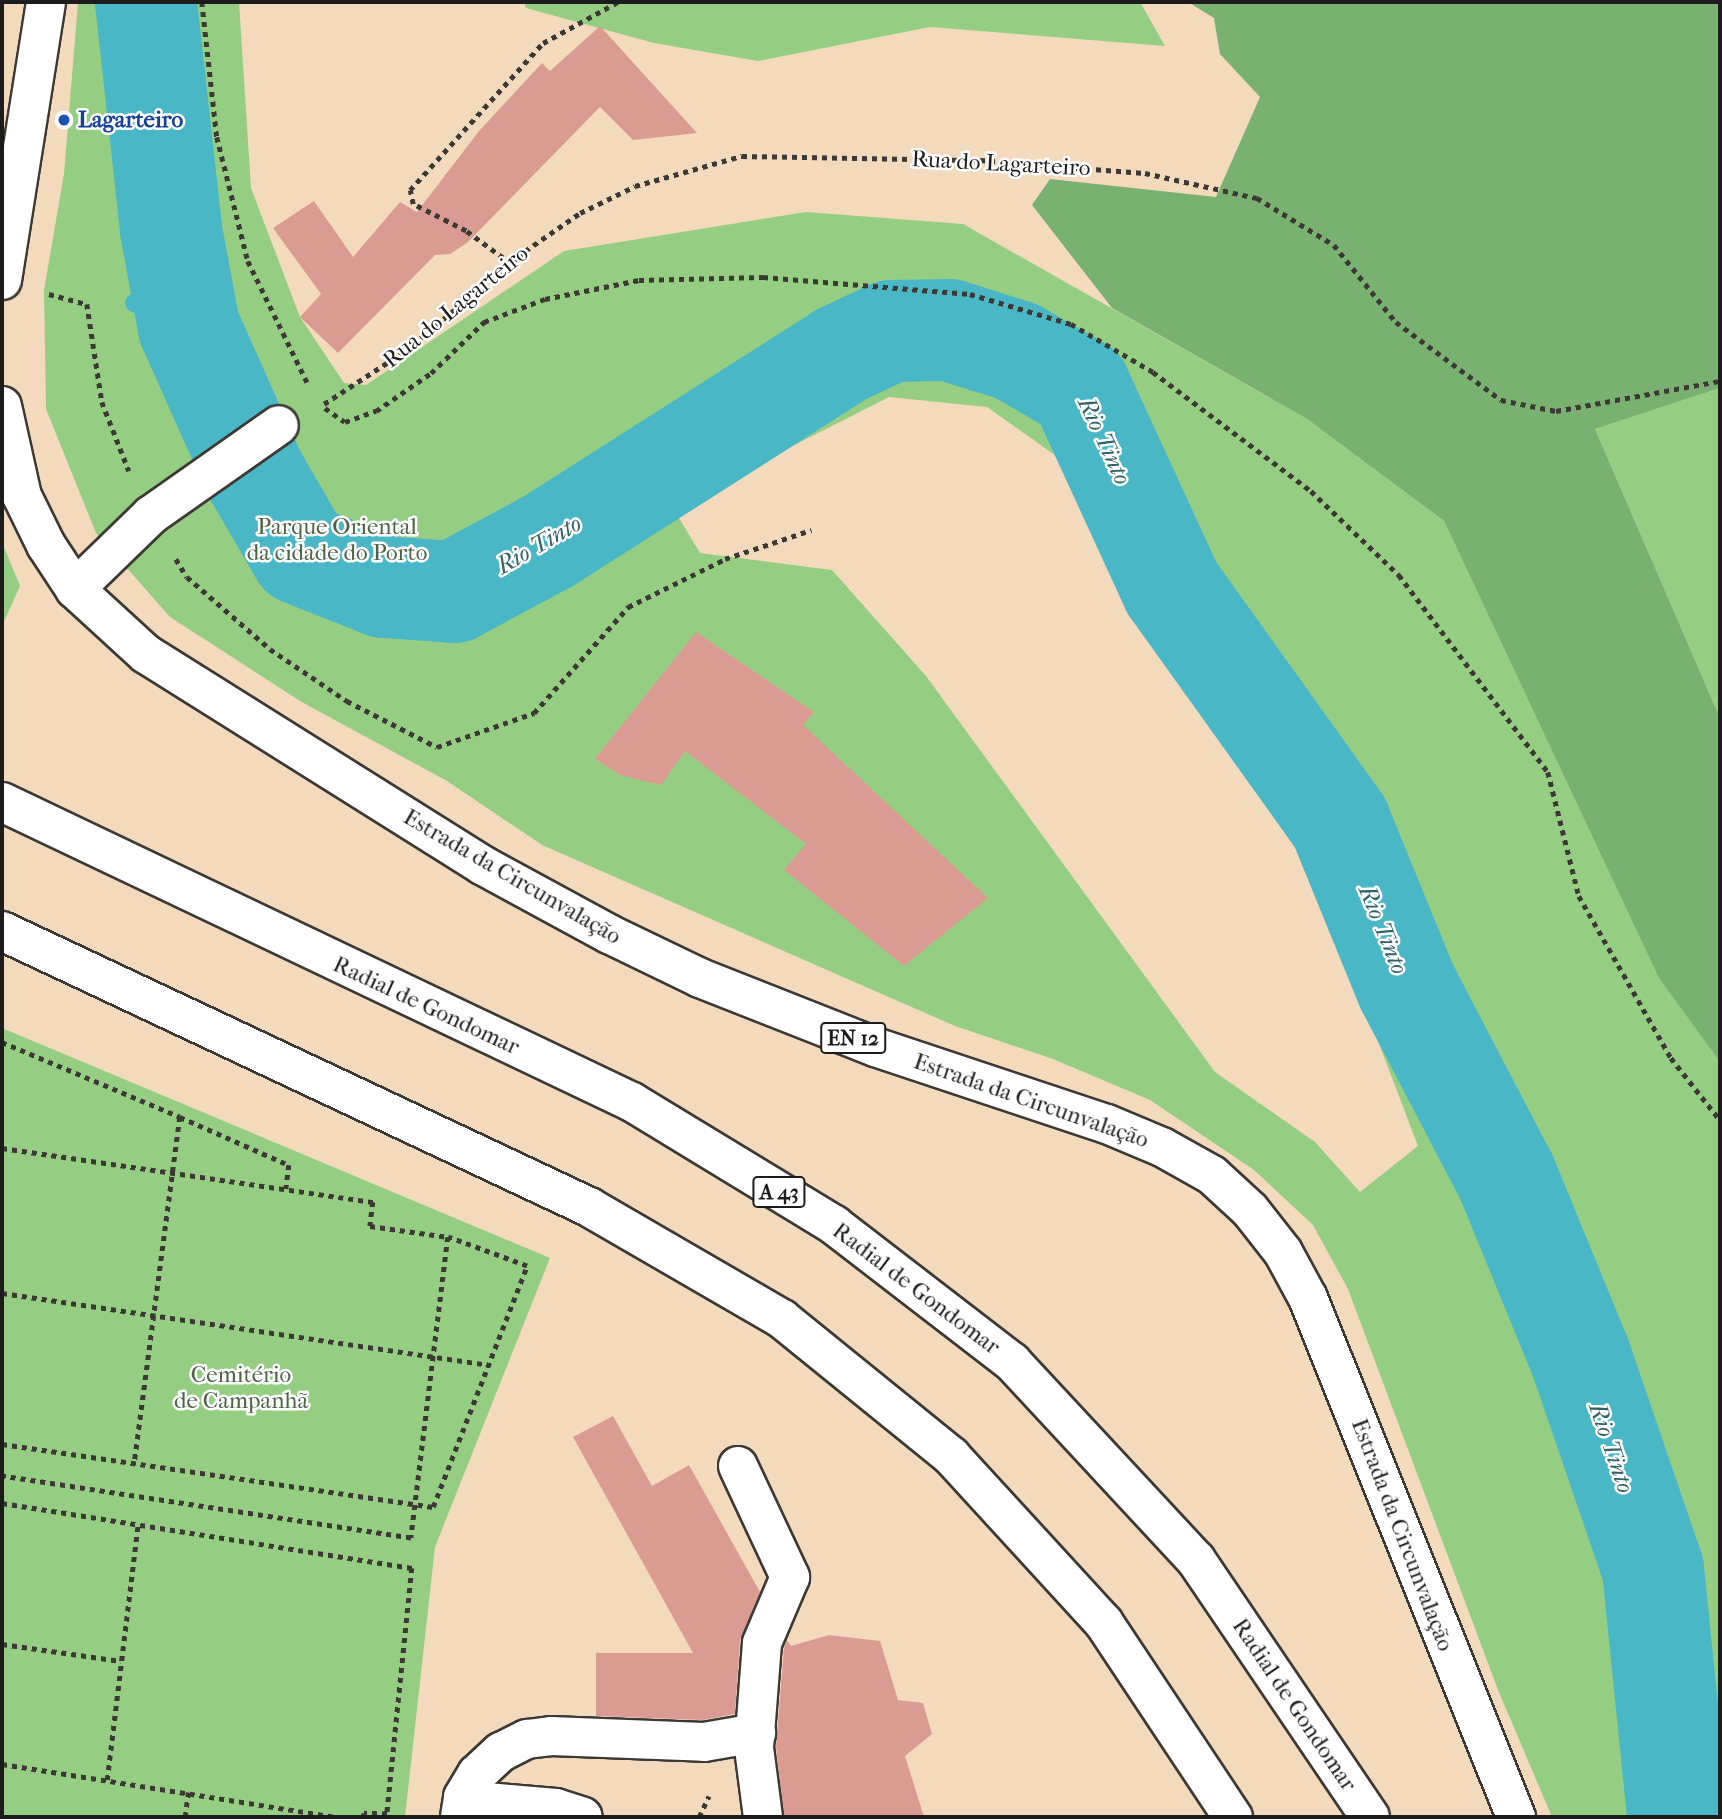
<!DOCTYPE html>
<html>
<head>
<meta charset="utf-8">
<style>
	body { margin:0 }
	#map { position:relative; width:1722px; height:1819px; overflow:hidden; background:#f4dabd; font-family:"IM FELL French Canon",serif }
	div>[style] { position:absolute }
	.green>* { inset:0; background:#95ce82 }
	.forest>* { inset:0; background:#78b170 }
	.stream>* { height:18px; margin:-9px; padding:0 9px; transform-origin:9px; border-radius:9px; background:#4ab7c6 }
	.river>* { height:102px; margin:-51px; padding:0 51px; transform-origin:51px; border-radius:51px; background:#4ab7c6 }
	.building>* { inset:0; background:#da9c92 }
	.path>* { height:4.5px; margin-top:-2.25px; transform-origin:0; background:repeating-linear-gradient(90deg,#3c3834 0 5px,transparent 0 10px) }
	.roads { filter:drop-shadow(2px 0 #3c3834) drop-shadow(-2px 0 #3c3834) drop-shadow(0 2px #3c3834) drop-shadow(0 -2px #3c3834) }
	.minor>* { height:38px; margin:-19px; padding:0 19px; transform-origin:19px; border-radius:19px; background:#fff }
	.primary>* { height:38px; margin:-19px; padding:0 19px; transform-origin:19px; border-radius:19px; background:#fff }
	.motorway>* { height:38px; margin:-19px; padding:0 19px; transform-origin:19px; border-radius:19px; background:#fff }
	.dots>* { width:19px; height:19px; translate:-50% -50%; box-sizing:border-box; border:4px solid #fff; border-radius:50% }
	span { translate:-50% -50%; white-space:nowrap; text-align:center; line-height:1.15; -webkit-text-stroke:5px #fff; paint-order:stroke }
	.shield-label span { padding:2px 5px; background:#fff; border:2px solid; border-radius:5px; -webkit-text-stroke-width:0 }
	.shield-label { font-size:21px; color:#1c1c1c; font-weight:700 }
	.transit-label { font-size:23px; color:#164399; font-weight:700 }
	.left { translate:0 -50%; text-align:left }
	.street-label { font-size:23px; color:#1c1c1c }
	.park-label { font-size:23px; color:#4c6345 }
	.water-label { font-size:24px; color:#316268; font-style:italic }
	.frame { position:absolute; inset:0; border:4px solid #1c1c1c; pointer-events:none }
</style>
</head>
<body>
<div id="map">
	<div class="green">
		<div style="clip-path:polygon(evenodd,78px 2px,239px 2px,251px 188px,300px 317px,344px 383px,366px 385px,564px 251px,806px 212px,963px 224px,1307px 419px,1444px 521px,1659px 977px,1720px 1062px,1720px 1817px,1552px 1817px,1498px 1690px,1348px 1289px,1313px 1225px,1254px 1170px,1150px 1100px,1053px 1059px,955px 1026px,542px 845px,447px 781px,300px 701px,170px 617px,96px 533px,46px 409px,44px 290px,64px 174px,78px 2px,889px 397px,987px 407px,1062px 460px,1112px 560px,1243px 719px,1365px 1007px,1418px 1146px,1360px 1192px,1315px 1142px,1215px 1072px,926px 676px,832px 570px,700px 553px,676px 513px,704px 491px,889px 397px)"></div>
		<div style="clip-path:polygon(524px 2px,1140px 2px,1165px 46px,930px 27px,758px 61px,654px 43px,526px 8px)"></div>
		<div style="clip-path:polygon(1720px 388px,1720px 718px,1595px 429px)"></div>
		<div style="clip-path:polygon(2px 542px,20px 586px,2px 626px)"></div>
		<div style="clip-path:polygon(2px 1028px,550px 1258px,435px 1547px,405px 1817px,2px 1817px)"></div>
	</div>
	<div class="forest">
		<div style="clip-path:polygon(1188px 2px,1720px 2px,1720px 388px,1595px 429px,1720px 718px,1720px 1062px,1659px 978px,1444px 521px,1307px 419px,1112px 308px,1032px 205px,1050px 179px,1216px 197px,1260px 97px,1220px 54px,1214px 18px)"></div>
	</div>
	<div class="stream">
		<div style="left:134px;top:303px;width:60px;rotate:23.6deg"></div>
	</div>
	<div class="river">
		<div style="left:146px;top:2px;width:229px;rotate:83.7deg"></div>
		<div style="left:171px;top:230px;width:99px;rotate:79.5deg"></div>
		<div style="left:189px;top:327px;width:162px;rotate:66deg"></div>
		<div style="left:255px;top:475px;width:91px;rotate:59.8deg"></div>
		<div style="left:301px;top:554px;width:89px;rotate:21.7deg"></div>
		<div style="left:384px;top:587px;width:70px;rotate:4.1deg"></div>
		<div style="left:454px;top:592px;width:106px;rotate:-28.3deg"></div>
		<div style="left:547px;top:542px;width:350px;rotate:-32.5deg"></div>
		<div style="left:842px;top:354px;width:54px;rotate:-25.1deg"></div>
		<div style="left:891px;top:331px;width:58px;rotate:-1deg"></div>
		<div style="left:949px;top:330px;width:70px;rotate:17.4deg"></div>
		<div style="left:1016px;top:351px;width:74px;rotate:30deg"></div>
		<div style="left:1080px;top:388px;width:220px;rotate:65.3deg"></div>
		<div style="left:1172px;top:588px;width:289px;rotate:54.4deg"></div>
		<div style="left:1340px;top:823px;width:177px;rotate:67.8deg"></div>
		<div style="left:1407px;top:987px;width:213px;rotate:62.4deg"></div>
		<div style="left:1506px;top:1176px;width:195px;rotate:67.7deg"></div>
		<div style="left:1580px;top:1356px;width:225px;rotate:71.1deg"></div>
		<div style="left:1653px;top:1569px;width:249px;rotate:84.2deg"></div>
	</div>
	<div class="building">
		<div style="clip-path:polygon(600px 26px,697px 133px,633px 140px,600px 107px,467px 243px,450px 254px,435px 255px,338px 353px,300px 317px,321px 294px,273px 228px,314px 201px,353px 257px,400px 202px,417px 212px,479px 131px,542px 63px,550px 71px)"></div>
		<div style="clip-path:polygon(696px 632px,814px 712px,803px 725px,988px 898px,904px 966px,784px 870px,806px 844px,685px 751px,661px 785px,620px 775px,595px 759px)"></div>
		<div style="clip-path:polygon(613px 1416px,652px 1486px,689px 1465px,760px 1592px,740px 1641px,735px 1714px,703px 1720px,596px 1716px,596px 1653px,693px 1653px,573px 1437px)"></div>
		<div style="clip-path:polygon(829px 1635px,880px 1641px,898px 1700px,923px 1703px,932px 1734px,905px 1756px,924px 1817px,784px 1817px,776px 1747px,784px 1648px,787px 1640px,791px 1646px)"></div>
	</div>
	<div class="path">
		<div style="left:202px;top:2px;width:136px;rotate:83.7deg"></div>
		<div style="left:217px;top:137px;width:128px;rotate:76deg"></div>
		<div style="left:248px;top:261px;width:137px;rotate:64deg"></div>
		<div style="left:511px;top:264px;width:56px;rotate:-143.7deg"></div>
		<div style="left:466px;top:231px;width:59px;rotate:-153deg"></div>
		<div style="left:413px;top:204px;width:14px;rotate:-102deg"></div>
		<div style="left:410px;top:190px;width:198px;rotate:-47.9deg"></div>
		<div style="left:543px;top:43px;width:85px;rotate:-28.7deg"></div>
		<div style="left:49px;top:294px;width:39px;rotate:15deg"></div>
		<div style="left:87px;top:304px;width:99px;rotate:81.3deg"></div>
		<div style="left:102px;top:402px;width:74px;rotate:68.6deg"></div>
		<div style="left:324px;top:404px;width:97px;rotate:-33.2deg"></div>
		<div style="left:405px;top:351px;width:156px;rotate:-39.8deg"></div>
		<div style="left:525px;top:251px;width:67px;rotate:-34.6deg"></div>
		<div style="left:580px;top:213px;width:61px;rotate:-26.1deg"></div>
		<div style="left:635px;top:186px;width:111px;rotate:-15.7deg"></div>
		<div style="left:742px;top:156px;width:238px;rotate:1deg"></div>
		<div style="left:980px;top:160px;width:86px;rotate:4.7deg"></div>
		<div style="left:1066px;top:167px;width:79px;rotate:4.3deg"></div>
		<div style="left:1145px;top:173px;width:115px;rotate:12.6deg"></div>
		<div style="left:1257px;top:198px;width:90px;rotate:31.4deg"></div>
		<div style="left:1334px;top:245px;width:99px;rotate:51.2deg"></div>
		<div style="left:1396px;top:322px;width:131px;rotate:36.6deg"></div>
		<div style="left:1501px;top:400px;width:56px;rotate:11.3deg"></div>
		<div style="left:1556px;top:411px;width:167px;rotate:-10.4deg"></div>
		<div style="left:325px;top:408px;width:24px;rotate:35deg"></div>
		<div style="left:345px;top:422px;width:33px;rotate:-20deg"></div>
		<div style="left:376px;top:411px;width:67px;rotate:-34.6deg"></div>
		<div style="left:431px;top:373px;width:74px;rotate:-43.9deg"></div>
		<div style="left:484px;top:322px;width:65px;rotate:-20.7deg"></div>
		<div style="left:545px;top:299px;width:96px;rotate:-11.4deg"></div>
		<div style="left:639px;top:280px;width:124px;rotate:-1.4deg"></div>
		<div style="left:763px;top:277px;width:208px;rotate:4.7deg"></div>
		<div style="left:970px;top:294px;width:105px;rotate:16.5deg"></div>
		<div style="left:1071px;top:324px;width:95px;rotate:30.3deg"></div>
		<div style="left:1153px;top:372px;width:198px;rotate:37deg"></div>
		<div style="left:1311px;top:491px;width:122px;rotate:43.7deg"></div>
		<div style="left:1399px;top:575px;width:247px;rotate:52.9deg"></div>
		<div style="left:1548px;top:772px;width:128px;rotate:76deg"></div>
		<div style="left:1579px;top:896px;width:186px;rotate:60.4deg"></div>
		<div style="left:1671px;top:1058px;width:79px;rotate:51.7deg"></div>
		<div style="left:176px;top:559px;width:21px;rotate:59deg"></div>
		<div style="left:187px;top:577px;width:110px;rotate:40.9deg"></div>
		<div style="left:270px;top:649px;width:93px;rotate:34deg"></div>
		<div style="left:347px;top:701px;width:101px;rotate:27.1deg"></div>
		<div style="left:437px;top:747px;width:103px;rotate:-19.3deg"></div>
		<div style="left:534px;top:713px;width:142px;rotate:-48.4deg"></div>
		<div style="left:628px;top:607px;width:108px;rotate:-26.3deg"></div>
		<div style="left:725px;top:559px;width:91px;rotate:-18.6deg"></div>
		<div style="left:2px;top:1042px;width:193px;rotate:22.8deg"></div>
		<div style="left:180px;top:1117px;width:351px;rotate:97.5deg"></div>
		<div style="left:180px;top:1117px;width:119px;rotate:23.8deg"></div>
		<div style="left:289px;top:1165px;width:24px;rotate:97deg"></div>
		<div style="left:2px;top:1148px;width:375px;rotate:8.3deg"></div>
		<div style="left:373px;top:1202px;width:24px;rotate:97deg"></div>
		<div style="left:370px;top:1226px;width:79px;rotate:8deg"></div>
		<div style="left:448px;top:1237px;width:303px;rotate:97deg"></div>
		<div style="left:411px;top:1538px;width:414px;rotate:-171.4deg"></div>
		<div style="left:2px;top:1293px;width:492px;rotate:8.4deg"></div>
		<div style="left:2px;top:1444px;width:436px;rotate:8.3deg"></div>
		<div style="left:433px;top:1507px;width:259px;rotate:-68.7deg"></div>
		<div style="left:527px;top:1266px;width:84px;rotate:-159.8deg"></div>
		<div style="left:2px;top:1503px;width:415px;rotate:9deg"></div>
		<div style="left:412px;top:1568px;width:247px;rotate:95.8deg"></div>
		<div style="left:387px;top:1814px;width:23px;rotate:-178deg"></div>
		<div style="left:364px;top:1813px;width:4px;rotate:90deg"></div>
		<div style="left:2px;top:1644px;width:120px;rotate:8.1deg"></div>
		<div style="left:2px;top:1764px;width:338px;rotate:9deg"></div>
		<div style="left:107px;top:1780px;width:258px;rotate:-83.1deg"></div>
		<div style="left:185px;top:1817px;width:25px;rotate:-83deg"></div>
		<div style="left:699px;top:1817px;width:23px;rotate:-65deg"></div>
	</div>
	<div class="roads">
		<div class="minor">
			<div style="left:75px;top:589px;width:106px;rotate:-44.2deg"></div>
			<div style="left:151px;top:515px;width:156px;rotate:-35.1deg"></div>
			<div style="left:738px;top:1466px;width:123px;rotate:64.9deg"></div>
			<div style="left:790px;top:1577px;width:72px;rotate:113deg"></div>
			<div style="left:762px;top:1643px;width:105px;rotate:94.4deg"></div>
			<div style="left:754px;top:1748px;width:70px;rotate:82.6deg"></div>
			<div style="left:460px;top:1817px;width:20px;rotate:-81deg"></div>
			<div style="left:463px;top:1797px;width:27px;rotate:-59deg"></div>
			<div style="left:477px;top:1774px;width:33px;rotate:-43deg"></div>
			<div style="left:501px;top:1752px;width:29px;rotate:-27deg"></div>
			<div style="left:527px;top:1739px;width:24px;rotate:-7deg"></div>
			<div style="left:551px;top:1736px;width:153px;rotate:2.2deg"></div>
			<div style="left:704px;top:1742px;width:53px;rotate:-9.8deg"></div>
			<div style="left:465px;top:1817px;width:11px;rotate:-56deg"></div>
			<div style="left:471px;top:1808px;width:16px;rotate:-22deg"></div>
			<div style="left:486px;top:1802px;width:70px;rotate:4.9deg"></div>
			<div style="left:556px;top:1808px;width:28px;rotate:18deg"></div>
		</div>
		<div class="primary">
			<div style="left:2px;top:280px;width:281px;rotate:-81deg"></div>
			<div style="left:2px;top:406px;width:92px;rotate:77.5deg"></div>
			<div style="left:22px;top:496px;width:55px;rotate:63.9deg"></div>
			<div style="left:46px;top:545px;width:53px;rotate:56.6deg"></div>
			<div style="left:75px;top:589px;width:96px;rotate:42.5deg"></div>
			<div style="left:146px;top:654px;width:397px;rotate:32.1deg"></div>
			<div style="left:482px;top:865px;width:145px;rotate:28.5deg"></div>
			<div style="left:609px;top:934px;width:101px;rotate:25.8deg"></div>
			<div style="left:700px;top:978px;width:188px;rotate:21.5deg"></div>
			<div style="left:875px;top:1047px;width:244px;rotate:18.4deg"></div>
			<div style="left:1107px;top:1124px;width:60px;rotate:22.7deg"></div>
			<div style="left:1162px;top:1147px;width:57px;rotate:29.2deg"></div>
			<div style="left:1212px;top:1175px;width:52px;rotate:42.6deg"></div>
			<div style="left:1250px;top:1210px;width:53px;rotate:51.8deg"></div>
			<div style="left:1283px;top:1252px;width:52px;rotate:61.5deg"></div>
			<div style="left:1308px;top:1298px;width:559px;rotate:68.16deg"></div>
		</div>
		<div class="motorway">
			<div style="left:2px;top:802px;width:698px;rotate:25.46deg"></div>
			<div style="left:632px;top:1102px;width:237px;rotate:31.3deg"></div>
			<div style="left:834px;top:1225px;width:225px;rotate:37.6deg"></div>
			<div style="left:1012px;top:1362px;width:270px;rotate:47.1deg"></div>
			<div style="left:1196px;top:1560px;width:310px;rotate:55.9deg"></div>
			<div style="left:2px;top:931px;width:649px;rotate:25.18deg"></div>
			<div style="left:589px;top:1207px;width:223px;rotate:30.1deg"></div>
			<div style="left:782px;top:1319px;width:218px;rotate:39deg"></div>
			<div style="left:951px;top:1456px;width:226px;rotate:47.5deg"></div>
			<div style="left:1104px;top:1623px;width:233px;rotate:56.4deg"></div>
		</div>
	</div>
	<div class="dots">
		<div style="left:64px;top:120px;background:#1a4fb4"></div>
	</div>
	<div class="shield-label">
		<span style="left:853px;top:1038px">EN 12</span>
		<span style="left:779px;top:1192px">A 43</span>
	</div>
	<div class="transit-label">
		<span class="left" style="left:78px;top:120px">Lagarteiro</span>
	</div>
	<div class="street-label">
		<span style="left:1001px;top:164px;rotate:3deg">Rua do Lagarteiro</span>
		<span style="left:456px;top:307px;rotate:-39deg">Rua do Lagarteiro</span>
		<span style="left:512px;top:877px;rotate:30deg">Estrada da Circunvalação</span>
		<span style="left:426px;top:1006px;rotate:25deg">Radial de Gondomar</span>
		<span style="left:1031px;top:1101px;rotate:19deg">Estrada da Circunvalação</span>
		<span style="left:916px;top:1289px;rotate:37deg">Radial de Gondomar</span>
		<span style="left:1402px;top:1535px;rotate:69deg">Estrada da Circunvalação</span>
		<span style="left:1294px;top:1705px;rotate:56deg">Radial de Gondomar</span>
	</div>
	<div class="park-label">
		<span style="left:337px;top:540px">Parque Oriental<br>da cidade do Porto</span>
		<span style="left:241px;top:1388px">Cemitério<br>de Campanhã</span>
	</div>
	<div class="water-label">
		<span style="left:1104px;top:441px;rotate:65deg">Rio Tinto</span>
		<span style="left:539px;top:545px;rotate:-30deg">Rio Tinto</span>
		<span style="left:1383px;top:930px;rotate:68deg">Rio Tinto</span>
		<span style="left:1611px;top:1448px;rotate:71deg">Rio Tinto</span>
	</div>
	<div class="frame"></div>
</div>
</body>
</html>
